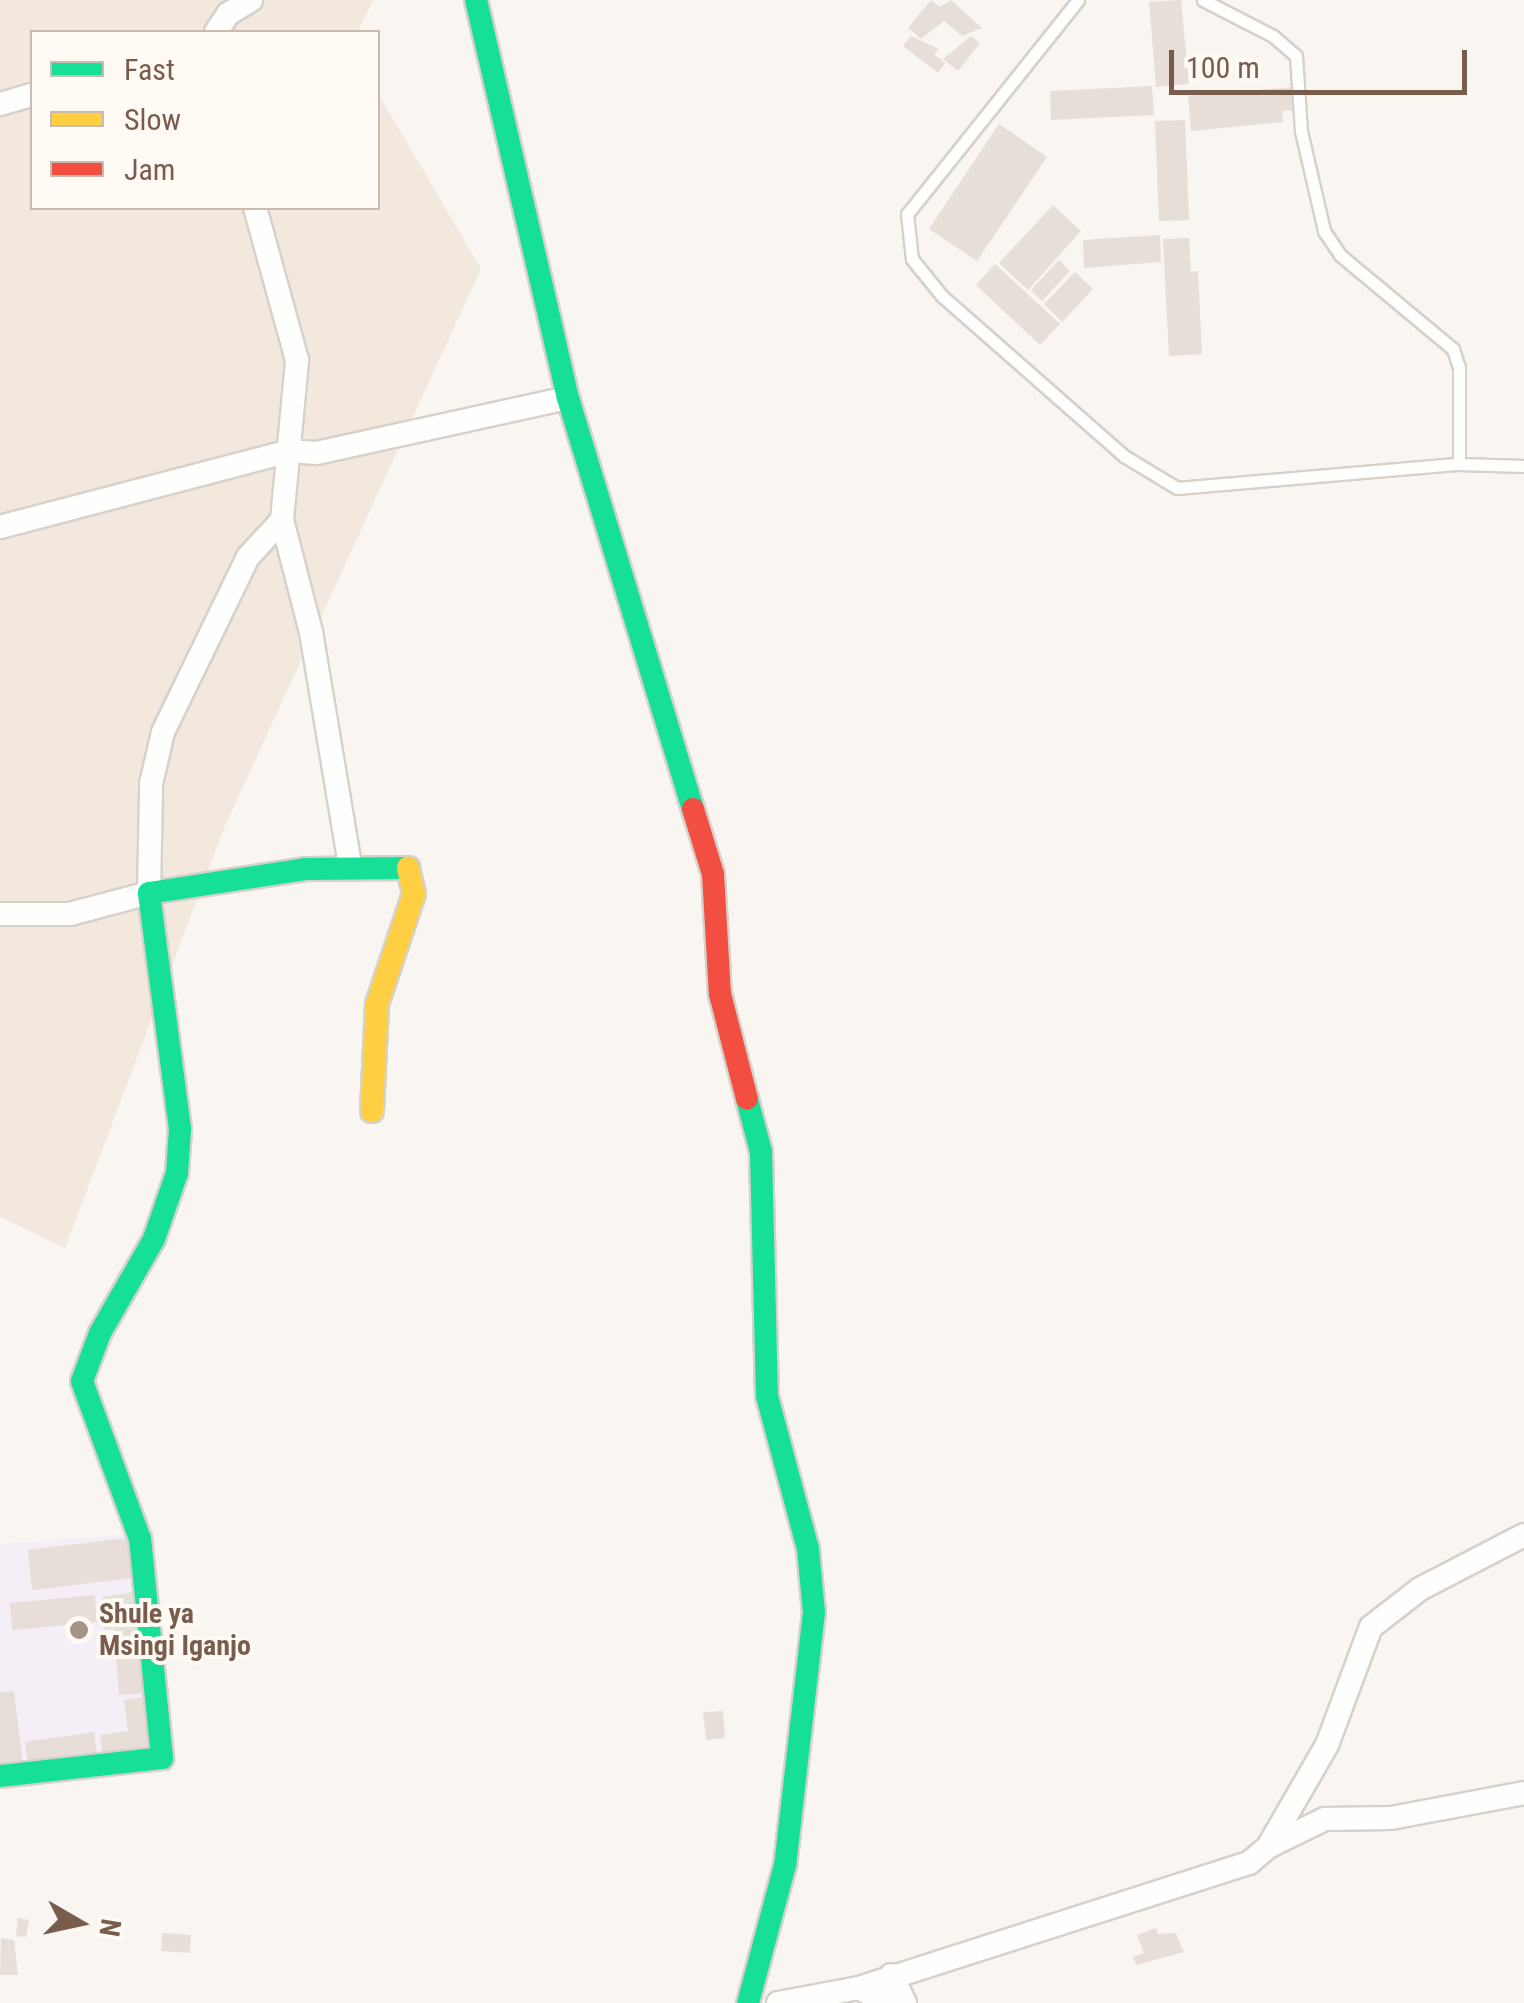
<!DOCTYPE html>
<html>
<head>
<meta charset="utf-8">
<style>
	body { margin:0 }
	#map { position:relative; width:1524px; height:2003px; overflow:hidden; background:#f9f5f0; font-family:"Roboto Condensed",sans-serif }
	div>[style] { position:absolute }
	.residential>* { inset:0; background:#f2e8de }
	.education>* { inset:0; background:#f6eef6 }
	.building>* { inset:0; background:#e6ded7 }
	.roads { filter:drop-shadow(2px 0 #d7d1cb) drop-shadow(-2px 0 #d7d1cb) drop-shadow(0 2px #d7d1cb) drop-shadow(0 -2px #d7d1cb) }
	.lane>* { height:11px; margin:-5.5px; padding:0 5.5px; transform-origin:5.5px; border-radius:5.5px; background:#fefefd }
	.street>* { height:22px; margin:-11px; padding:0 11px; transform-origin:11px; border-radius:11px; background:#fefefd }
	.fast>* { height:22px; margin:-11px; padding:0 11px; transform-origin:11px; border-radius:11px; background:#16e098 }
	.slow>* { height:22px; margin:-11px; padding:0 11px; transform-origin:11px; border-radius:11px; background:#ffcf43 }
	.jam>* { height:22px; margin:-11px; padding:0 11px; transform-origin:11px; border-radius:11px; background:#f24e42 }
	.dots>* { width:28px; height:28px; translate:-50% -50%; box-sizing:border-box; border:5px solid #fffaf3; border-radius:50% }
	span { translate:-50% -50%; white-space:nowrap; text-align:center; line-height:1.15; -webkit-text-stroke:8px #fffaf3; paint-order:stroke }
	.poi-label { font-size:28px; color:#7a5c4d; font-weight:700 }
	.left { translate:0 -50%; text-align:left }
	.legend { position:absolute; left:30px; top:30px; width:350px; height:180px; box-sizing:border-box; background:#fffaf3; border:2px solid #cabbb1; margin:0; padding:12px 18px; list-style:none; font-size:30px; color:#7a5c4d }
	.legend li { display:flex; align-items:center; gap:20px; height:50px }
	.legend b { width:50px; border:2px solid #cabbb1 }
	.north { position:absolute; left:30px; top:1873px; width:100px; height:100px; -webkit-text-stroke:8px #fffaf3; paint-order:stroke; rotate:99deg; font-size:28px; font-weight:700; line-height:40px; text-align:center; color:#7a5c4d }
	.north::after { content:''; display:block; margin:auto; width:35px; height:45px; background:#7a5c4d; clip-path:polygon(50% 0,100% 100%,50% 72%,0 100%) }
	.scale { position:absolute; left:1169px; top:50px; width:298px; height:45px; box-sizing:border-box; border:5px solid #7a5c4d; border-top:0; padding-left:12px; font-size:30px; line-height:35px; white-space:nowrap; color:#7a5c4d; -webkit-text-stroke:8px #fffaf3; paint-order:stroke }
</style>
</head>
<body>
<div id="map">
	<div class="residential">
		<div style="clip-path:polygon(0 0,373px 0,358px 32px,32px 32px,32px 208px,378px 208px,378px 93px,481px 269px,224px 828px,65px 1248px,0 1217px)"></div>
	</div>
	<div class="education">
		<div style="clip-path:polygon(148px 1533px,164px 1770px,0 1786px,0 1544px)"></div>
	</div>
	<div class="building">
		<div style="clip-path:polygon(931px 0,940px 7px,951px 0,982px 28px,962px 36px,944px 21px,921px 39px,908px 28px)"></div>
		<div style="clip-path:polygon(1181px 0,1189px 84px,1156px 87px,1149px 2px)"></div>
		<div style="clip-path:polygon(911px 36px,939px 49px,934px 54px,945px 63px,938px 73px,903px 46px)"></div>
		<div style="clip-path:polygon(971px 36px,980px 43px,958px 71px,943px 59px)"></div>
		<div style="clip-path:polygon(1152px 86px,1154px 115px,1051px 120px,1050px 91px)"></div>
		<div style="clip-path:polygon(1292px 87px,1294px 110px,1282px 111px,1283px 122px,1191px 131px,1188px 96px)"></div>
		<div style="clip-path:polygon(1185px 120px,1189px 220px,1159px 221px,1155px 121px)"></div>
		<div style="clip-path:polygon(999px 124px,1047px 157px,977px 261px,929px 229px)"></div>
		<div style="clip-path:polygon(1053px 205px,1081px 231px,1028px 290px,999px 263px)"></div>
		<div style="clip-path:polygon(1160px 235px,1161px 262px,1084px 268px,1083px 240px)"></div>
		<div style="clip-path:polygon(1189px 238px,1191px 272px,1198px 271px,1202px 354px,1169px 356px,1163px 239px)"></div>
		<div style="clip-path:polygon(1059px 260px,1070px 271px,1042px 301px,1031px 290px)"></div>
		<div style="clip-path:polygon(995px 264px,1060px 324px,1040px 345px,976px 285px)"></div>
		<div style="clip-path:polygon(1075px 272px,1093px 289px,1062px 322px,1044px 304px)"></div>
		<div style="clip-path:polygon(127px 1538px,132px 1578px,32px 1590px,28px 1550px)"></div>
		<div style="clip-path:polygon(142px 1591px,149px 1693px,119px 1695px,114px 1629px,104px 1630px,102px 1597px)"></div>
		<div style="clip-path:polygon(95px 1595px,97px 1622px,12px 1630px,10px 1603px)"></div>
		<div style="clip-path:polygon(14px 1691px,23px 1765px,0 1767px,0 1693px)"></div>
		<div style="clip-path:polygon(151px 1696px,160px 1758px,104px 1762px,100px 1735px,128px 1731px,124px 1700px)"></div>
		<div style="clip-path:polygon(723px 1711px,725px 1738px,706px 1740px,703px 1712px)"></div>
		<div style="clip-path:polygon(94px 1732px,98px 1760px,29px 1770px,25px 1742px)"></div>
		<div style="clip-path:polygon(18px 1918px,29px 1920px,26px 1937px,16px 1936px)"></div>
		<div style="clip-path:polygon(1156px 1928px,1158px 1934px,1176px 1933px,1184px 1952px,1136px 1965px,1133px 1957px,1144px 1953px,1137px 1935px)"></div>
		<div style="clip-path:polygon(162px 1933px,191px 1935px,190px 1953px,161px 1951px)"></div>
		<div style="clip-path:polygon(1px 1938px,14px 1940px,18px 1975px,0 1975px)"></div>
	</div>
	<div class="roads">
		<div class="lane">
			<div style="left:1078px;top:0;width:274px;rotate:128.6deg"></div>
			<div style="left:907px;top:214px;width:45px;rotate:83.7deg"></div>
			<div style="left:912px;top:259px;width:48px;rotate:51deg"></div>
			<div style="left:942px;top:296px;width:242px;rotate:41.3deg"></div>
			<div style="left:1124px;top:456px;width:62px;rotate:31.1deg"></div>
			<div style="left:1177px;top:488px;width:283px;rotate:-4.9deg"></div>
			<div style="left:1459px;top:464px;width:65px;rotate:1.8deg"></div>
			<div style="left:1203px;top:0;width:79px;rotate:27.2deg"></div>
			<div style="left:1273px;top:36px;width:30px;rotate:41deg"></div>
			<div style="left:1296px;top:56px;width:75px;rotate:86.2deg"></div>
			<div style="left:1301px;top:131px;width:103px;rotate:77deg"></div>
			<div style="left:1324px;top:231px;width:29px;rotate:56deg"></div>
			<div style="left:1340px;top:255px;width:147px;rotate:39.8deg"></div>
			<div style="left:1453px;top:349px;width:20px;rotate:72deg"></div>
			<div style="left:1459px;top:368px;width:96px;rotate:90deg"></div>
		</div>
		<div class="street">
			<div style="left:216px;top:32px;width:22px;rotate:-56deg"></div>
			<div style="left:228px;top:14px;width:27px;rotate:-31deg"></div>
			<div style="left:0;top:104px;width:33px;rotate:-16deg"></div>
			<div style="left:282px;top:520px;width:116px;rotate:75.5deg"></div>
			<div style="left:311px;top:632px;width:236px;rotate:80.5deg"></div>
			<div style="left:0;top:527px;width:299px;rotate:-14.7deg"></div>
			<div style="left:289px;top:451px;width:28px;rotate:4deg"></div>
			<div style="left:317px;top:453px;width:257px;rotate:-12.4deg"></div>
			<div style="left:0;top:914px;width:70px"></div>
			<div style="left:70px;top:914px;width:82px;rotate:-14.9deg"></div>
			<div style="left:149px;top:893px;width:109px;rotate:-88.9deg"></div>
			<div style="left:151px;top:784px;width:53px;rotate:-77deg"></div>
			<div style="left:163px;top:732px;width:195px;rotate:-64.1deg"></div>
			<div style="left:248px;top:557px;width:50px;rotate:-47.4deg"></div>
			<div style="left:282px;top:520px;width:161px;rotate:-84.6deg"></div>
			<div style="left:297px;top:360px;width:158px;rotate:-105.4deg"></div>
			<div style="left:1268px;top:1847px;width:64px;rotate:-26.2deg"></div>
			<div style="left:1325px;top:1819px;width:66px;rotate:-0.9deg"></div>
			<div style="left:1391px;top:1818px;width:135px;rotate:-10.6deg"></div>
			<div style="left:891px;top:1975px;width:31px;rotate:63deg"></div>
			<div style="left:859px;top:1988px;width:31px;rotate:29deg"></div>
			<div style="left:778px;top:2003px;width:82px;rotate:-10.5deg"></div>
			<div style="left:859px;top:1988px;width:410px;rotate:-17.8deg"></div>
			<div style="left:1249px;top:1863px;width:25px;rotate:-40deg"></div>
			<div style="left:1268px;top:1847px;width:118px;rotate:-60deg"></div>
			<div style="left:1327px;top:1745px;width:126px;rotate:-69.6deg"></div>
			<div style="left:1371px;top:1627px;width:62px;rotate:-37.8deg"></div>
			<div style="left:1420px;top:1589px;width:117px;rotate:-27.4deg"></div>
		</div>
		<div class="fast">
			<div style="left:476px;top:0;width:408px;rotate:77deg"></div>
			<div style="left:568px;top:398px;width:430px;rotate:73.1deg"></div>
			<div style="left:747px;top:1099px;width:55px;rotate:75.2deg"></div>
			<div style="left:761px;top:1152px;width:244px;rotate:88.6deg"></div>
			<div style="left:767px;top:1396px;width:158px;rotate:75deg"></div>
			<div style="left:808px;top:1549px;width:63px;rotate:84.6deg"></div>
			<div style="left:814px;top:1612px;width:255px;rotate:96.5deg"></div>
			<div style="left:785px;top:1865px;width:143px;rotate:105deg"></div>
			<div style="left:0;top:1776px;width:163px;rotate:-6.3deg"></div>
			<div style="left:162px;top:1758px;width:220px;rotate:-95.7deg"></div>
			<div style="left:140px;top:1539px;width:168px;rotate:-110.2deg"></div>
			<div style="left:82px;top:1381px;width:51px;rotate:-69.4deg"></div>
			<div style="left:100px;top:1333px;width:108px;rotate:-60.1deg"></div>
			<div style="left:154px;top:1239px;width:70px;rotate:-70.8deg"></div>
			<div style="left:177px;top:1173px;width:44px;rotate:-86.1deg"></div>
			<div style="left:180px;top:1129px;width:238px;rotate:-97.5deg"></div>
			<div style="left:149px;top:893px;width:158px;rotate:-8.7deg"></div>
			<div style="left:305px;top:869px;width:103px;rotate:-0.6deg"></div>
		</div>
		<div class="slow">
			<div style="left:372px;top:1111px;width:107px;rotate:-87.3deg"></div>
			<div style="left:377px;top:1004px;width:116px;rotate:-71.4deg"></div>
			<div style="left:414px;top:894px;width:27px;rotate:-103deg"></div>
		</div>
		<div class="jam">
			<div style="left:693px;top:809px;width:68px;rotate:72.9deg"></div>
			<div style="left:713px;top:874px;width:120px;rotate:86.7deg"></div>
			<div style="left:720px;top:994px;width:108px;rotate:75.6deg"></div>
		</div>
	</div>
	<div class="dots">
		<div style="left:79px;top:1630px;background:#a69286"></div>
	</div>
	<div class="poi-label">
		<span class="left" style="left:99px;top:1630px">Shule ya<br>Msingi Iganjo</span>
	</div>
	<ul class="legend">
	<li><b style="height:12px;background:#16e098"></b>Fast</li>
	<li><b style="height:12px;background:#ffcf43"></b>Slow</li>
	<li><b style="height:12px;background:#f24e42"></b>Jam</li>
	</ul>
	<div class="north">N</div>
	<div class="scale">100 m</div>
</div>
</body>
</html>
